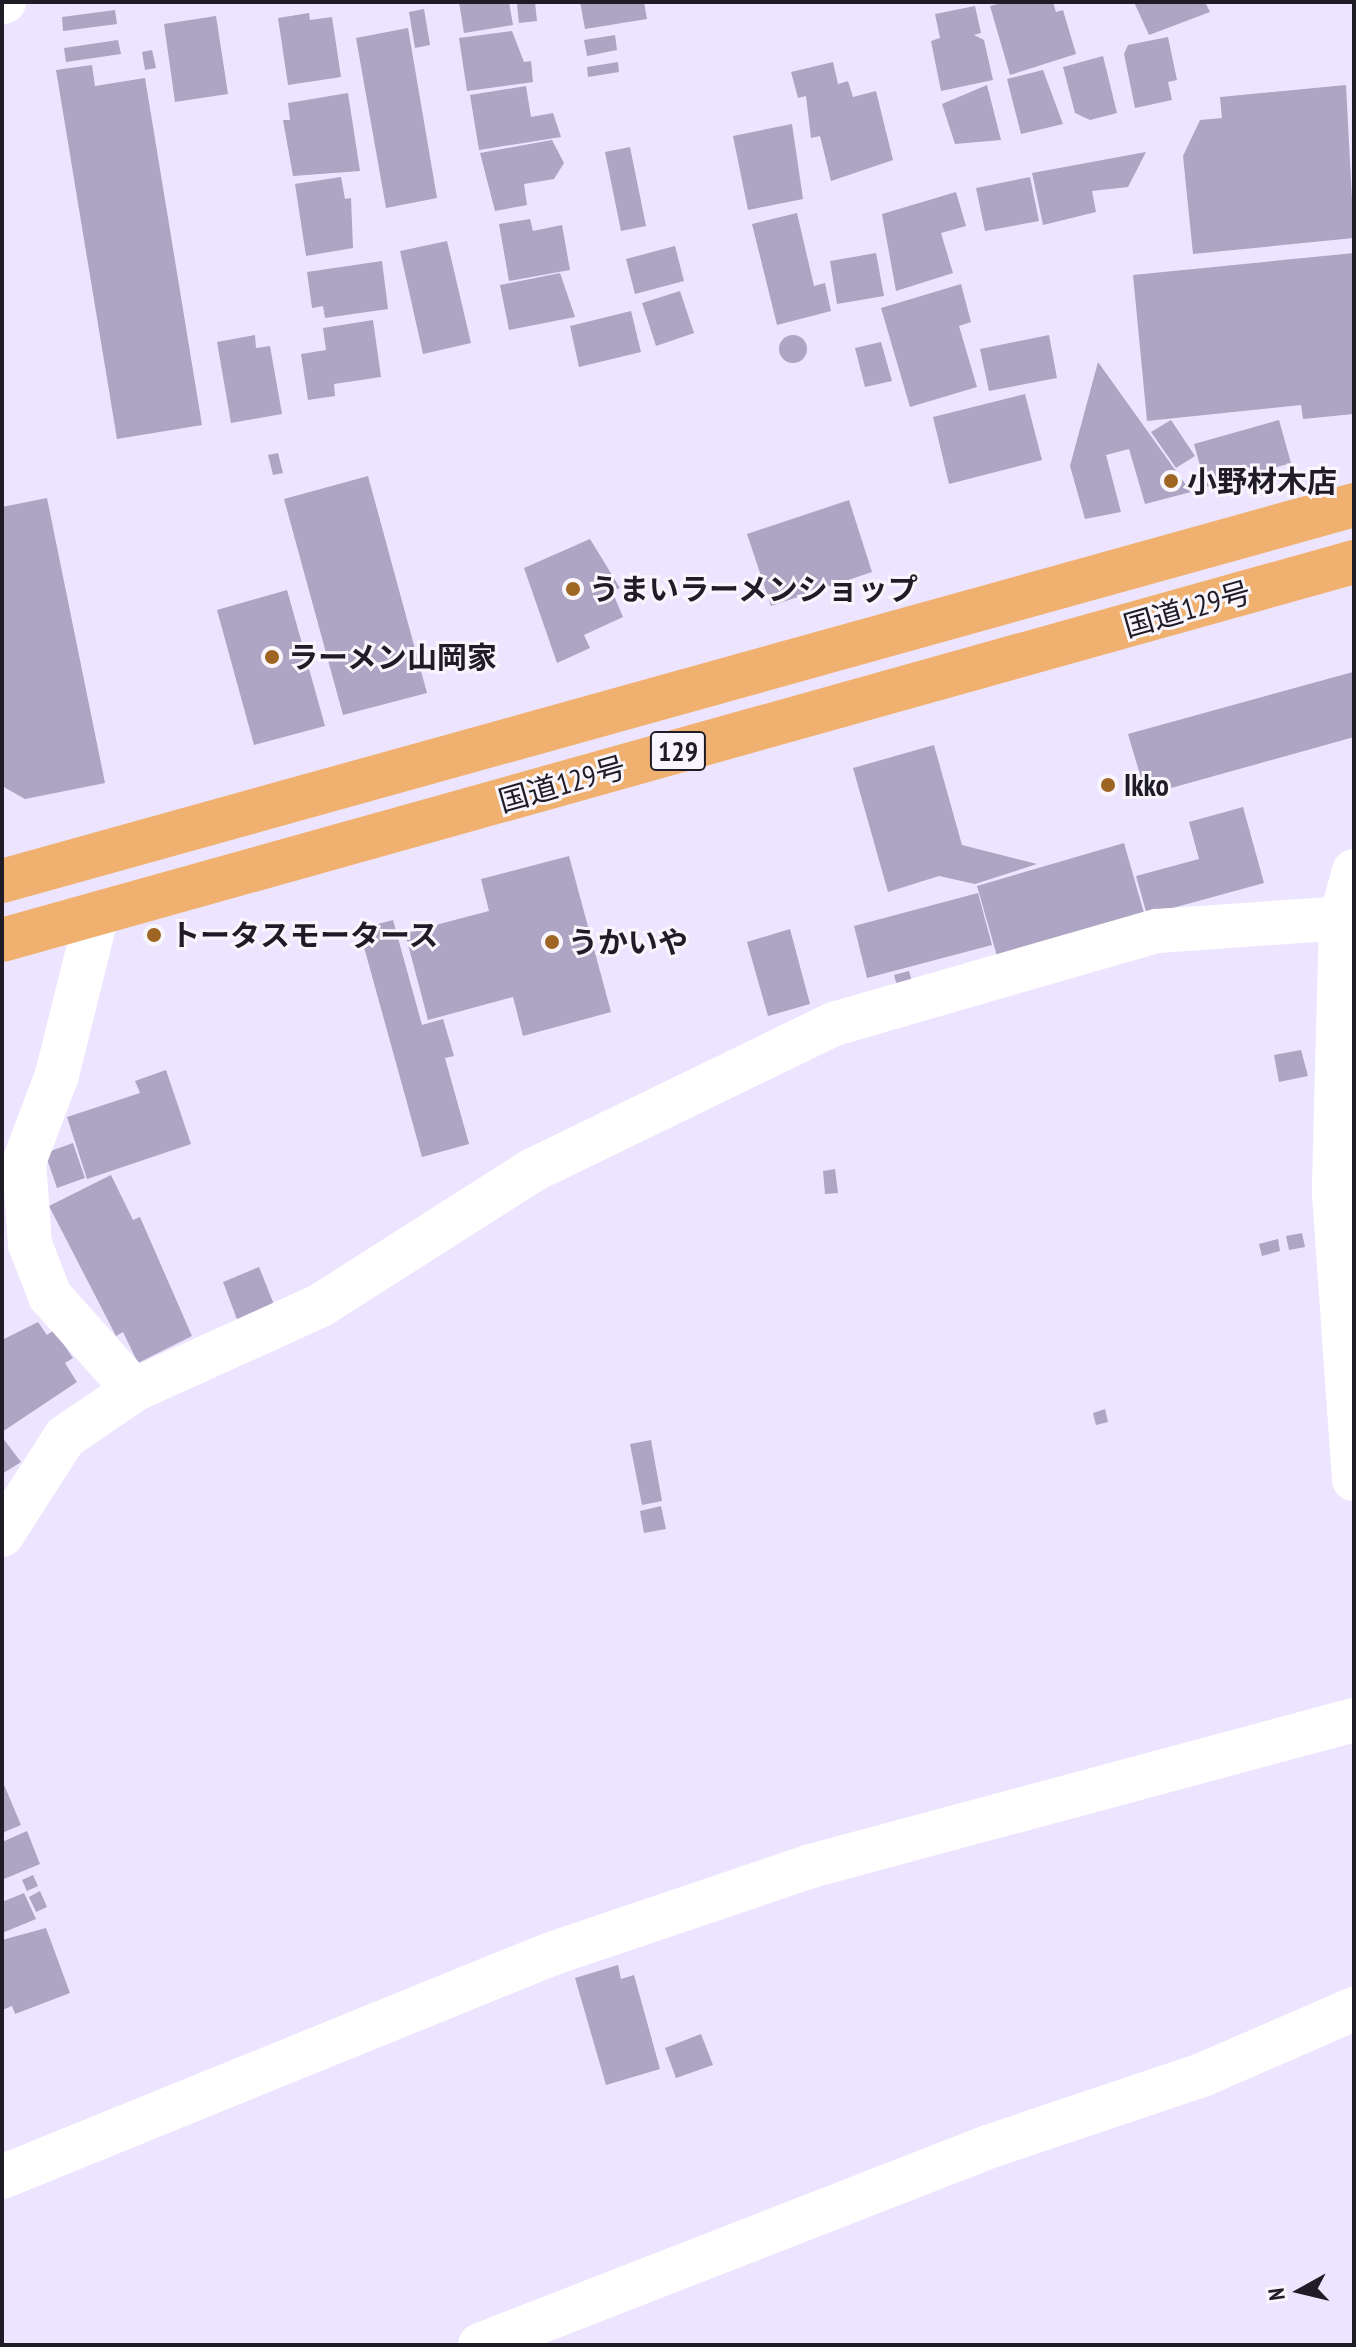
<!DOCTYPE html>
<html>
<head>
<meta charset="utf-8">
<style>
	body { margin:0 }
	#map { position:relative; width:1356px; height:2347px; overflow:hidden; background:#ede5ff; font-family:"PT Sans Narrow","Noto Sans JP",sans-serif }
	div>[style] { position:absolute }
	.building>* { inset:0; background:#aea4c3 }
	.round { border-radius:50% }
	.minor>* { height:44px; margin:-22px; padding:0 22px; transform-origin:22px; border-radius:22px; background:#fff }
	.highway>* { height:44px; margin:-22px; padding:0 22px; transform-origin:22px; border-radius:22px; background:#f0b170 }
	.dots>* { width:22px; height:22px; translate:-50% -50%; box-sizing:border-box; border:4px solid #f8f6fc; border-radius:50% }
	span { translate:-50% -50%; white-space:nowrap; text-align:center; line-height:1.15; -webkit-text-stroke:6px #f8f6fc; paint-order:stroke }
	.shield-label span { padding:2px 6px; background:#f8f6fc; border:2px solid; border-radius:6px; -webkit-text-stroke-width:0 }
	.shield-label { font-size:28px; color:#201c27; font-weight:700 }
	.poi-label { font-size:30px; color:#201c27; font-weight:700 }
	.left { translate:0 -50%; text-align:left }
	.street-label { font-size:30px; color:#201c27 }
	.frame { position:absolute; inset:0; border:4px solid #201c27; pointer-events:none }
	.north { position:absolute; left:1260px; top:2251px; width:80px; height:80px; -webkit-text-stroke:6px #f8f6fc; paint-order:stroke; rotate:262deg; font-size:22px; font-weight:700; line-height:32px; text-align:center; color:#201c27 }
	.north::after { content:''; display:block; margin:auto; width:28px; height:36px; background:#201c27; clip-path:polygon(50% 0,100% 100%,50% 72%,0 100%) }
</style>
</head>
<body>
<div id="map">
	<div class="building">
		<div style="clip-path:polygon(459px 2px,509px 2px,513px 25px,464px 33px)"></div>
		<div style="clip-path:polygon(535px 2px,537px 21px,519px 23px,517px 4px)"></div>
		<div style="clip-path:polygon(580px 2px,644px 2px,647px 19px,585px 29px)"></div>
		<div style="clip-path:polygon(1006px 2px,1053px 2px,1056px 12px,1063px 10px,1076px 54px,1010px 75px,990px 6px)"></div>
		<div style="clip-path:polygon(1134px 2px,1205px 2px,1210px 12px,1149px 35px)"></div>
		<div style="clip-path:polygon(975px 6px,981px 33px,974px 35px,984px 40px,993px 80px,941px 91px,931px 41px,940px 38px,935px 14px)"></div>
		<div style="clip-path:polygon(424px 9px,430px 45px,415px 48px,409px 12px)"></div>
		<div style="clip-path:polygon(115px 10px,117px 24px,63px 31px,62px 17px)"></div>
		<div style="clip-path:polygon(309px 13px,310px 20px,332px 17px,341px 77px,288px 85px,278px 18px)"></div>
		<div style="clip-path:polygon(216px 16px,228px 94px,175px 102px,164px 24px)"></div>
		<div style="clip-path:polygon(408px 28px,437px 198px,386px 208px,356px 38px)"></div>
		<div style="clip-path:polygon(512px 31px,524px 62px,531px 61px,533px 82px,467px 91px,459px 38px)"></div>
		<div style="clip-path:polygon(615px 35px,617px 50px,587px 56px,584px 40px)"></div>
		<div style="clip-path:polygon(1168px 37px,1177px 80px,1168px 82px,1172px 100px,1135px 108px,1124px 54px,1128px 45px)"></div>
		<div style="clip-path:polygon(118px 40px,121px 54px,66px 62px,64px 48px)"></div>
		<div style="clip-path:polygon(152px 50px,156px 68px,145px 70px,142px 52px)"></div>
		<div style="clip-path:polygon(1103px 56px,1117px 113px,1090px 120px,1075px 113px,1063px 67px)"></div>
		<div style="clip-path:polygon(618px 62px,619px 72px,588px 77px,587px 67px)"></div>
		<div style="clip-path:polygon(833px 62px,838px 84px,848px 81px,853px 97px,876px 91px,893px 160px,831px 181px,820px 136px,811px 138px,806px 96px,798px 98px,791px 72px)"></div>
		<div style="clip-path:polygon(92px 65px,95px 86px,145px 78px,202px 425px,117px 439px,56px 70px)"></div>
		<div style="clip-path:polygon(1043px 70px,1063px 124px,1021px 134px,1007px 79px)"></div>
		<div style="clip-path:polygon(987px 85px,1001px 140px,955px 144px,942px 104px)"></div>
		<div style="clip-path:polygon(1346px 85px,1354px 238px,1193px 254px,1183px 156px,1200px 120px,1222px 118px,1220px 97px)"></div>
		<div style="clip-path:polygon(526px 86px,531px 117px,553px 113px,561px 137px,479px 150px,470px 95px)"></div>
		<div style="clip-path:polygon(348px 93px,360px 171px,293px 176px,283px 120px,290px 120px,288px 103px)"></div>
		<div style="clip-path:polygon(792px 124px,803px 199px,748px 210px,733px 136px)"></div>
		<div style="clip-path:polygon(552px 140px,564px 163px,554px 179px,524px 184px,527px 205px,495px 211px,480px 153px)"></div>
		<div style="clip-path:polygon(630px 147px,646px 226px,621px 231px,605px 152px)"></div>
		<div style="clip-path:polygon(1146px 152px,1128px 187px,1092px 191px,1096px 212px,1043px 225px,1032px 173px)"></div>
		<div style="clip-path:polygon(341px 177px,345px 199px,351px 198px,353px 248px,306px 256px,295px 184px)"></div>
		<div style="clip-path:polygon(1030px 177px,1039px 221px,985px 231px,976px 188px)"></div>
		<div style="clip-path:polygon(956px 192px,966px 226px,941px 233px,953px 273px,896px 291px,882px 214px)"></div>
		<div style="clip-path:polygon(797px 213px,814px 286px,825px 283px,831px 311px,777px 325px,752px 224px)"></div>
		<div style="clip-path:polygon(530px 219px,533px 231px,562px 225px,570px 270px,509px 281px,499px 224px)"></div>
		<div style="clip-path:polygon(447px 241px,471px 343px,423px 354px,400px 251px)"></div>
		<div style="clip-path:polygon(675px 246px,684px 281px,635px 294px,626px 259px)"></div>
		<div style="clip-path:polygon(876px 253px,884px 296px,837px 304px,830px 261px)"></div>
		<div style="clip-path:polygon(1354px 253px,1354px 414px,1303px 419px,1301px 405px,1147px 421px,1133px 275px)"></div>
		<div style="clip-path:polygon(382px 261px,388px 309px,325px 318px,323px 306px,312px 308px,307px 272px)"></div>
		<div style="clip-path:polygon(560px 273px,575px 317px,509px 330px,500px 285px)"></div>
		<div style="clip-path:polygon(961px 284px,971px 322px,959px 326px,977px 387px,910px 407px,881px 308px)"></div>
		<div style="clip-path:polygon(680px 291px,694px 333px,656px 346px,642px 303px)"></div>
		<div style="clip-path:polygon(631px 311px,641px 352px,579px 367px,570px 326px)"></div>
		<div style="clip-path:polygon(373px 320px,381px 377px,334px 384px,335px 396px,308px 400px,301px 354px,326px 350px,323px 328px)"></div>
		<div class="round" style="left:779px;top:335px;width:28px;height:28px"></div>
		<div style="clip-path:polygon(255px 335px,256px 348px,270px 346px,282px 414px,231px 423px,217px 342px)"></div>
		<div style="clip-path:polygon(1049px 335px,1057px 378px,989px 391px,980px 349px)"></div>
		<div style="clip-path:polygon(881px 342px,892px 381px,865px 387px,855px 348px)"></div>
		<div style="clip-path:polygon(1098px 362px,1191px 492px,1145px 504px,1129px 449px,1106px 455px,1121px 512px,1085px 519px,1070px 466px)"></div>
		<div style="clip-path:polygon(1025px 394px,1042px 460px,949px 484px,933px 417px)"></div>
		<div style="clip-path:polygon(1171px 420px,1195px 456px,1176px 468px,1151px 432px)"></div>
		<div style="clip-path:polygon(1279px 420px,1291px 463px,1206px 487px,1194px 444px)"></div>
		<div style="clip-path:polygon(278px 453px,283px 473px,273px 475px,268px 455px)"></div>
		<div style="clip-path:polygon(368px 476px,427px 693px,343px 715px,284px 499px)"></div>
		<div style="clip-path:polygon(47px 498px,105px 783px,25px 799px,2px 786px,2px 507px)"></div>
		<div style="clip-path:polygon(849px 500px,872px 572px,771px 606px,747px 534px)"></div>
		<div style="clip-path:polygon(590px 539px,620px 588px,612px 591px,623px 617px,584px 635px,590px 648px,557px 663px,524px 568px)"></div>
		<div style="clip-path:polygon(287px 590px,325px 726px,254px 745px,217px 610px)"></div>
		<div style="clip-path:polygon(1353px 672px,1354px 737px,1146px 795px,1128px 734px)"></div>
		<div style="clip-path:polygon(934px 745px,962px 845px,1037px 864px,975px 884px,939px 876px,888px 892px,853px 768px)"></div>
		<div style="clip-path:polygon(1243px 807px,1264px 883px,1147px 915px,1136px 876px,1199px 859px,1189px 822px)"></div>
		<div style="clip-path:polygon(1124px 843px,1144px 913px,997px 956px,977px 886px)"></div>
		<div style="clip-path:polygon(569px 856px,611px 1012px,523px 1036px,513px 997px,428px 1020px,405px 933px,489px 911px,481px 879px)"></div>
		<div style="clip-path:polygon(978px 893px,992px 945px,867px 978px,854px 926px)"></div>
		<div style="clip-path:polygon(393px 920px,422px 1025px,443px 1019px,454px 1056px,445px 1058px,469px 1144px,422px 1157px,359px 929px)"></div>
		<div style="clip-path:polygon(790px 929px,810px 1004px,768px 1016px,747px 942px)"></div>
		<div style="clip-path:polygon(909px 971px,913px 985px,898px 989px,894px 975px)"></div>
		<div style="clip-path:polygon(1301px 1050px,1308px 1076px,1279px 1082px,1274px 1055px)"></div>
		<div style="clip-path:polygon(166px 1070px,191px 1144px,87px 1179px,67px 1117px,140px 1093px,135px 1081px)"></div>
		<div style="clip-path:polygon(73px 1143px,85px 1178px,57px 1188px,45px 1153px)"></div>
		<div style="clip-path:polygon(835px 1169px,838px 1193px,825px 1194px,823px 1171px)"></div>
		<div style="clip-path:polygon(111px 1175px,133px 1220px,140px 1217px,192px 1336px,138px 1363px,123px 1332px,116px 1336px,49px 1206px)"></div>
		<div style="clip-path:polygon(1302px 1233px,1305px 1247px,1289px 1250px,1286px 1236px)"></div>
		<div style="clip-path:polygon(1278px 1239px,1280px 1251px,1262px 1256px,1259px 1244px)"></div>
		<div style="clip-path:polygon(259px 1267px,275px 1307px,238px 1322px,223px 1282px)"></div>
		<div style="clip-path:polygon(38px 1322px,47px 1335px,54px 1330px,73px 1358px,65px 1363px,77px 1382px,2px 1432px,2px 1340px)"></div>
		<div style="clip-path:polygon(1105px 1409px,1108px 1422px,1096px 1425px,1093px 1413px)"></div>
		<div style="clip-path:polygon(2px 1437px,21px 1462px,2px 1474px)"></div>
		<div style="clip-path:polygon(651px 1440px,662px 1501px,642px 1505px,630px 1444px)"></div>
		<div style="clip-path:polygon(661px 1506px,666px 1529px,644px 1533px,640px 1511px)"></div>
		<div style="clip-path:polygon(2px 1780px,21px 1825px,2px 1833px)"></div>
		<div style="clip-path:polygon(27px 1831px,40px 1864px,4px 1879px,2px 1842px)"></div>
		<div style="clip-path:polygon(33px 1875px,38px 1886px,27px 1891px,22px 1880px)"></div>
		<div style="clip-path:polygon(40px 1891px,47px 1907px,36px 1912px,29px 1897px)"></div>
		<div style="clip-path:polygon(24px 1893px,36px 1919px,2px 1933px,2px 1902px)"></div>
		<div style="clip-path:polygon(46px 1928px,70px 1993px,15px 2014px,12px 2006px,2px 2010px,2px 1940px)"></div>
		<div style="clip-path:polygon(618px 1965px,621px 1979px,634px 1975px,660px 2069px,606px 2085px,575px 1978px)"></div>
		<div style="clip-path:polygon(701px 2034px,713px 2065px,676px 2078px,665px 2048px)"></div>
	</div>
	<div class="minor">
		<div style="left:2px;top:2px;width:2px"></div>
		<div style="left:97px;top:914px;width:166px;rotate:104deg"></div>
		<div style="left:57px;top:1075px;width:93px;rotate:110.8deg"></div>
		<div style="left:24px;top:1162px;width:82px;rotate:85.8deg"></div>
		<div style="left:30px;top:1244px;width:56px;rotate:69deg"></div>
		<div style="left:50px;top:1296px;width:126px;rotate:48.2deg"></div>
		<div style="left:1341px;top:918px;width:49px;rotate:-74.5deg"></div>
		<div style="left:2px;top:1535px;width:117px;rotate:-57.3deg"></div>
		<div style="left:65px;top:1437px;width:83px;rotate:-34.3deg"></div>
		<div style="left:134px;top:1390px;width:205px;rotate:-24.4deg"></div>
		<div style="left:321px;top:1305px;width:251px;rotate:-32.5deg"></div>
		<div style="left:533px;top:1170px;width:335px;rotate:-25.9deg"></div>
		<div style="left:834px;top:1024px;width:336px;rotate:-16.1deg"></div>
		<div style="left:1157px;top:931px;width:184px;rotate:-4deg"></div>
		<div style="left:1341px;top:918px;width:276px;rotate:91.5deg"></div>
		<div style="left:1334px;top:1194px;width:286px;rotate:86deg"></div>
		<div style="left:2px;top:2177px;width:593px;rotate:-22.11deg"></div>
		<div style="left:551px;top:1954px;width:274px;rotate:-18.7deg"></div>
		<div style="left:811px;top:1866px;width:562px;rotate:-15.05deg"></div>
		<div style="left:480px;top:2345px;width:548px;rotate:-21.28deg"></div>
		<div style="left:991px;top:2146px;width:223px;rotate:-18.6deg"></div>
		<div style="left:1202px;top:2075px;width:166px;rotate:-23.5deg"></div>
	</div>
	<div class="highway">
		<div style="left:2px;top:881px;width:1403px;rotate:-15.54deg"></div>
		<div style="left:2px;top:940px;width:1404px;rotate:-15.62deg"></div>
	</div>
	<div class="dots">
		<div style="left:1171px;top:481px;background:#9e6523"></div>
		<div style="left:573px;top:589px;background:#9e6523"></div>
		<div style="left:272px;top:657px;background:#9e6523"></div>
		<div style="left:1108px;top:785px;background:#9e6523"></div>
		<div style="left:154px;top:935px;background:#9e6523"></div>
		<div style="left:552px;top:942px;background:#9e6523"></div>
	</div>
	<div class="shield-label">
		<span style="left:678px;top:751px">129</span>
	</div>
	<div class="poi-label">
		<span class="left" style="left:1187px;top:481px">小野材木店</span>
		<span class="left" style="left:589px;top:589px">うまいラーメンショップ</span>
		<span class="left" style="left:288px;top:657px">ラーメン山岡家</span>
		<span class="left" style="left:1124px;top:785px">Ikko</span>
		<span class="left" style="left:170px;top:935px">トータスモータース</span>
		<span class="left" style="left:568px;top:942px">うかいや</span>
	</div>
	<div class="street-label">
		<span style="left:1187px;top:609px;rotate:-16deg">国道129号</span>
		<span style="left:562px;top:784px;rotate:-16deg">国道129号</span>
	</div>
	<div class="frame"></div>
	<div class="north">N</div>
</div>
</body>
</html>
